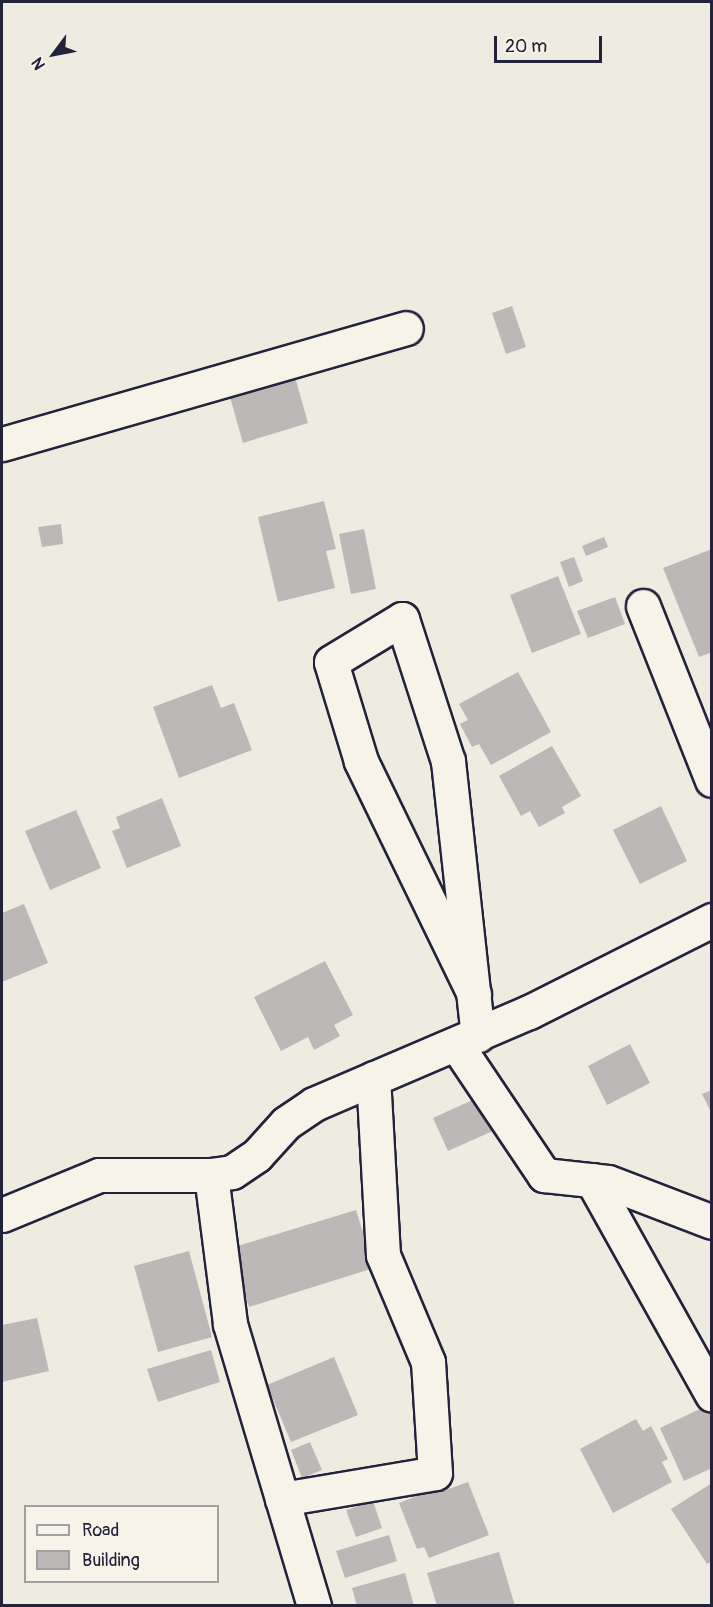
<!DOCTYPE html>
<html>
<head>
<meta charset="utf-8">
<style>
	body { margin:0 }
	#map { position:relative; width:713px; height:1607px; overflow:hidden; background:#eeebe1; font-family:Pangolin,sans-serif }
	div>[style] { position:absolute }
	.building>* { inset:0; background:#bbb8b7 }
	.roads { filter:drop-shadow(2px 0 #22223b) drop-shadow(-2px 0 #22223b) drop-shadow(0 2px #22223b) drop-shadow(0 -2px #22223b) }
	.street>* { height:33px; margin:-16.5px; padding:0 16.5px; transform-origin:16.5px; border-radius:16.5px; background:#f7f3e8 }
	span { translate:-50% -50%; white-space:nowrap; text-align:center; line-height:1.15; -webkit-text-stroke:5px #f7f3e8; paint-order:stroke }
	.frame { position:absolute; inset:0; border:3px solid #22223b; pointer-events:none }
	.legend { position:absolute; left:24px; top:1505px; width:195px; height:78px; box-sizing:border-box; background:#f7f3e8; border:2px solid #a29fa3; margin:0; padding:8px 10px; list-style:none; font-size:18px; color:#22223b }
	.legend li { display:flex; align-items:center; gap:12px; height:30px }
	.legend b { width:30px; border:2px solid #a29fa3 }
	.north { position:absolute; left:24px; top:24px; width:60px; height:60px; -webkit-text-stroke:4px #f7f3e8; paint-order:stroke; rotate:238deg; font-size:16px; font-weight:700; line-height:24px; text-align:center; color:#22223b }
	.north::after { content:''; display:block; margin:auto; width:21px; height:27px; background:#22223b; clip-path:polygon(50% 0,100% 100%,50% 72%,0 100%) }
	.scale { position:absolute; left:494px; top:36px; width:108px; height:27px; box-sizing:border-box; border:3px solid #22223b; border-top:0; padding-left:8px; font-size:18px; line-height:21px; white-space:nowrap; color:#22223b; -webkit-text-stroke:4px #f7f3e8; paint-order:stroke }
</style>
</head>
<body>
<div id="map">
	<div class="building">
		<div style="clip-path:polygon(512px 306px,526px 347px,506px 354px,492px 313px)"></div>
		<div style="clip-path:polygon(293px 370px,308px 423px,243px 443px,228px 390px)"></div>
		<div style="clip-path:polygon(324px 501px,336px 549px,326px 551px,335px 588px,278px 602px,258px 517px)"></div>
		<div style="clip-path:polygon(61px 524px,63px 544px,42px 547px,38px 527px)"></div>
		<div style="clip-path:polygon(364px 529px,376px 589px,351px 594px,339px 534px)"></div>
		<div style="clip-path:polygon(604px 537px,608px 547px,586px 556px,582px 546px)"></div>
		<div style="clip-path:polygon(712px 549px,712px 652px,699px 657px,663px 568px)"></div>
		<div style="clip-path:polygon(574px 557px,583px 581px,569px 587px,560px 562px)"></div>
		<div style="clip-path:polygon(558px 576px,581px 634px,532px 653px,510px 595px)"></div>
		<div style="clip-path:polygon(615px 597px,625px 624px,588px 638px,577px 611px)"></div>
		<div style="clip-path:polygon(518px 672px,551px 732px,491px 765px,479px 744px,472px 747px,460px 724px,468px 720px,459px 704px)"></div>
		<div style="clip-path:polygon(212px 685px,221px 708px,234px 703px,252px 750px,179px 778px,153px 707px)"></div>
		<div style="clip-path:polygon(552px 746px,581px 796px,562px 807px,565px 813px,539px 827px,530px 811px,521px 816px,499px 776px)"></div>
		<div style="clip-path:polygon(162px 798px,181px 846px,127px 868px,112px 831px,120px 828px,116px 817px)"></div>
		<div style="clip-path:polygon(661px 806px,687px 861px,640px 884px,613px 830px)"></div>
		<div style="clip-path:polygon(76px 810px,101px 868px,50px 890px,25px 831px)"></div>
		<div style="clip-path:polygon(24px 904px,48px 963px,2px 982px,2px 913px)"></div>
		<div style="clip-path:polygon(325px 961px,353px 1015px,334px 1025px,340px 1036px,314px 1050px,308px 1037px,281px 1051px,254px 997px)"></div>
		<div style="clip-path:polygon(630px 1044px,650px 1083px,607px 1105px,588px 1066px)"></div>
		<div style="clip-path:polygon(712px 1090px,712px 1114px,702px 1094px)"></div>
		<div style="clip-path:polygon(479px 1097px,495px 1130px,448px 1151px,433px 1118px)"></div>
		<div style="clip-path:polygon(356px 1210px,374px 1268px,249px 1307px,231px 1248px)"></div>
		<div style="clip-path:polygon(189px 1251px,212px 1337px,158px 1352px,134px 1266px)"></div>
		<div style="clip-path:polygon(37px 1318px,49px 1371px,2px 1382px,2px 1325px)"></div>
		<div style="clip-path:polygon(211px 1350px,220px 1382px,158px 1402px,147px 1369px)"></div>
		<div style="clip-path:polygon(334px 1357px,358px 1415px,291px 1442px,267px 1385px)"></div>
		<div style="clip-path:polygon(706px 1406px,712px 1417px,712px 1468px,684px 1481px,660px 1428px)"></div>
		<div style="clip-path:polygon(636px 1419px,643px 1431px,651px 1426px,668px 1459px,662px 1462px,672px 1482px,613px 1513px,580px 1449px)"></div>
		<div style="clip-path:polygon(310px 1442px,322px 1470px,302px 1478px,291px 1450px)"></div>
		<div style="clip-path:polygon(468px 1482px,489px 1535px,429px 1558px,424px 1547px,417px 1549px,399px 1503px,441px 1486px,443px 1491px)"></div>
		<div style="clip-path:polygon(712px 1483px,712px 1561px,707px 1564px,671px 1509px)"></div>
		<div style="clip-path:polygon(373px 1501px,382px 1528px,356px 1537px,346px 1510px)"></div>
		<div style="clip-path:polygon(389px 1535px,397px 1561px,345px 1578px,336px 1551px)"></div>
		<div style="clip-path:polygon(499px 1552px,515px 1606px,437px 1606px,427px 1573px)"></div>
		<div style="clip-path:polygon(405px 1573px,414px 1606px,357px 1606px,352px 1588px)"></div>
	</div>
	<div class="roads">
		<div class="street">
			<div style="left:2px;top:444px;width:420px;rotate:-16deg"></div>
			<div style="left:643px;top:606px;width:187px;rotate:68.4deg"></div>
			<div style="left:474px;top:994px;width:259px;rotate:-115.9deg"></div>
			<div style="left:361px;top:761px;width:103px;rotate:-106.9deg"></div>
			<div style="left:331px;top:662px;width:83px;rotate:-31.2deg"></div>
			<div style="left:402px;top:619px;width:149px;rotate:72.1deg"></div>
			<div style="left:448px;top:761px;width:276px;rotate:83.8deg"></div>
			<div style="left:456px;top:1044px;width:158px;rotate:56.1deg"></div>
			<div style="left:544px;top:1175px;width:64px;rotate:6.2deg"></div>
			<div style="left:608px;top:1182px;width:111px;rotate:21deg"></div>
			<div style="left:211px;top:1175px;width:150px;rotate:82.7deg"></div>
			<div style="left:230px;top:1324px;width:294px;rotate:73.4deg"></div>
			<div style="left:592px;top:1180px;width:246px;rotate:60.8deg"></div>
			<div style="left:2px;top:1215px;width:105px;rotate:-22.4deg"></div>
			<div style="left:99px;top:1175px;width:112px"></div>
			<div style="left:211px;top:1175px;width:21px;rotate:-8deg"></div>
			<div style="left:232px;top:1172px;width:30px;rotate:-34deg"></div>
			<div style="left:257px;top:1155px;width:43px;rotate:-47.8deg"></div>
			<div style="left:286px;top:1123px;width:34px;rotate:-34deg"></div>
			<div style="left:314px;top:1104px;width:234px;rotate:-23.2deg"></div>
			<div style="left:529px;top:1012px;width:205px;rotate:-26.7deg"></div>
			<div style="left:282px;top:1499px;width:155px;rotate:-9.6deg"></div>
			<div style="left:435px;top:1473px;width:111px;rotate:-93.6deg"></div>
			<div style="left:428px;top:1362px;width:116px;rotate:-112.8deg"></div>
			<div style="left:383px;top:1255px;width:177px;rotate:-93.2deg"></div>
		</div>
	</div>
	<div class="frame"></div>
	<ul class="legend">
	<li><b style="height:8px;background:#f7f3e8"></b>Road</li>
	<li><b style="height:16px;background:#bbb8b7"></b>Building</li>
	</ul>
	<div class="north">N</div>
	<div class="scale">20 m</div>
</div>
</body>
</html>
